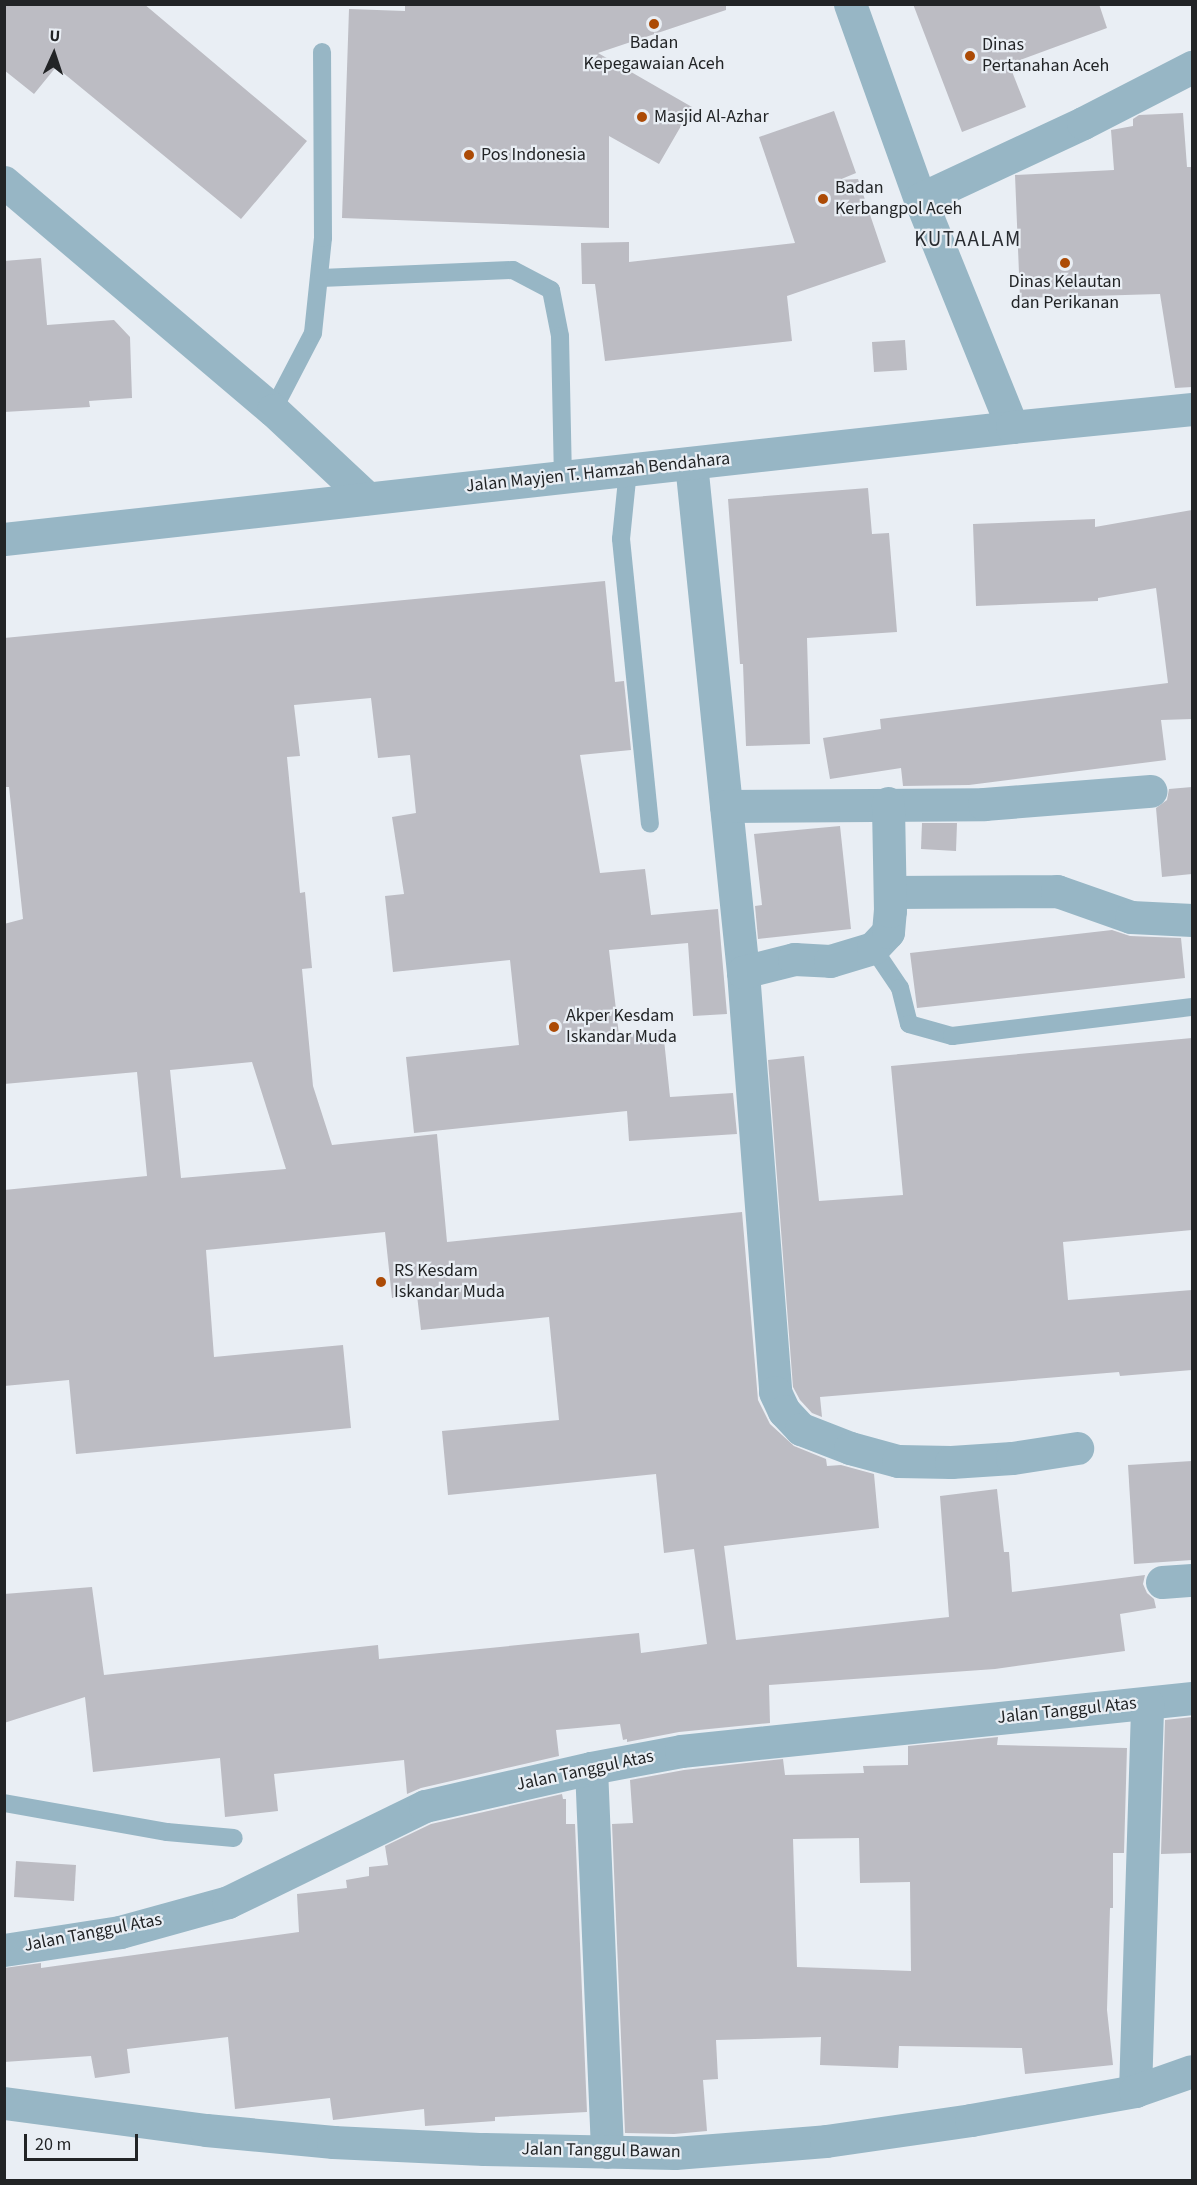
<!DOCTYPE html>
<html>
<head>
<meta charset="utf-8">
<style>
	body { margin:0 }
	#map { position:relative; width:1197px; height:2185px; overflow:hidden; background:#e9eef4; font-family:"Source Sans 3",sans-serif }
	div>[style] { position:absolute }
	.building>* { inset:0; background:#bcbcc3 }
	.service>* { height:18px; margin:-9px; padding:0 9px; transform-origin:9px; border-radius:9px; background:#97b6c5 }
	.minor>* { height:33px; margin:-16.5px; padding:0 16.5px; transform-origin:16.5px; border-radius:16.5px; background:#97b6c5 }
	.tertiary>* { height:33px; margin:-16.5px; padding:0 16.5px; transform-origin:16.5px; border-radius:16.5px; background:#97b6c5 }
	.dots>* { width:16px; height:16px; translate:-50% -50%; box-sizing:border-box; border:3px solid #e9eef4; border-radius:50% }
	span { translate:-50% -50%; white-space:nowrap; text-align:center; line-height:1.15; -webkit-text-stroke:4.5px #e9eef4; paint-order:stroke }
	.poi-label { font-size:18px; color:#222426 }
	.left { translate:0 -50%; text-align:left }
	.street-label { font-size:18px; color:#222426 }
	.quarter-label { font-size:21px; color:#292c31; letter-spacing:1.5px }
	.frame { position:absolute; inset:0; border:6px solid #222426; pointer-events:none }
	.north { position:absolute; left:24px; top:24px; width:60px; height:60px; -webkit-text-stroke:4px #e9eef4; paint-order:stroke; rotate:3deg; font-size:16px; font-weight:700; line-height:24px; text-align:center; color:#222426 }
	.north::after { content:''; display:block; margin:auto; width:21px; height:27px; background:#222426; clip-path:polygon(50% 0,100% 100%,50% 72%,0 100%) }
	.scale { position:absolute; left:24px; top:2134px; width:114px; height:27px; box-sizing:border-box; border:3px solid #222426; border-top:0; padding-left:8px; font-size:18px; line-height:21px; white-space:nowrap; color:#222426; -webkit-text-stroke:4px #e9eef4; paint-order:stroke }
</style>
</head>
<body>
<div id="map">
	<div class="building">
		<div style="clip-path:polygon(4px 4px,144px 4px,307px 141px,241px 219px,56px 67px,34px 94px,4px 70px)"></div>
		<div style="clip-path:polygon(405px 4px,726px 4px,726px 10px,598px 53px,692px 107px,659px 164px,609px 136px,609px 228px,342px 218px,349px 9px,405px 11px)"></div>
		<div style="clip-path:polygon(913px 4px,1099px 4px,1107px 28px,1009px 64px,1026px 107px,962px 132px)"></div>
		<div style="clip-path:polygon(834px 111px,856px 173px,839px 180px,858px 179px,886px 262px,787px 296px,792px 341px,605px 361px,595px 284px,582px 284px,581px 243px,629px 242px,629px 262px,795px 243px,759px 137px)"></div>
		<div style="clip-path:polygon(1183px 113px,1187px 167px,1192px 167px,1192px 387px,1175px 388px,1160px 294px,1020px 298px,1015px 175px,1114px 170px,1111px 130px,1133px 126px,1133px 119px,1139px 115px)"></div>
		<div style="clip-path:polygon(41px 258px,47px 325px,114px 320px,130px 337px,132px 398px,89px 401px,90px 407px,4px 412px,4px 261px)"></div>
		<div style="clip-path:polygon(905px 340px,907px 370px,874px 372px,872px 342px)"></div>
		<div style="clip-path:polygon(868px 488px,872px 534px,889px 533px,897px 632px,807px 638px,810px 744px,746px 746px,743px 664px,740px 664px,728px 499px)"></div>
		<div style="clip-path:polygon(1192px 510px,1192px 719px,1161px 720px,1166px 760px,969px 785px,903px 786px,901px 768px,830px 779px,823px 738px,881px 729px,880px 719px,1168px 683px,1156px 588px,1098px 598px,1098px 601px,976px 606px,973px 524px,1095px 519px,1095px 527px)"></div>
		<div style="clip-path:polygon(evenodd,605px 581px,615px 682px,624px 681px,631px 750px,580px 755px,600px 873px,645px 869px,651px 915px,718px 909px,727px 1014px,693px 1016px,688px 943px,609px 950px,619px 1035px,663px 1030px,670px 1097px,733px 1093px,737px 1134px,629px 1141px,627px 1111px,414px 1133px,406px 1057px,519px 1045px,510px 960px,393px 972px,385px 896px,404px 894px,392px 817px,416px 813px,410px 755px,378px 758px,371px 698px,294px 705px,300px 756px,287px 757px,300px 893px,305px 892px,312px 968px,302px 969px,313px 1086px,332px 1145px,437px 1134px,447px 1242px,742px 1212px,758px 1400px,770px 1424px,794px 1446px,826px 1459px,827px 1466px,841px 1465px,874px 1474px,879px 1528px,724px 1546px,736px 1640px,949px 1617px,940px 1496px,997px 1489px,1004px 1552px,1009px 1552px,1012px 1592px,1145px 1575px,1143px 1584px,1147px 1593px,1154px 1599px,1156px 1608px,1120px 1614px,1125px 1651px,995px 1669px,769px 1685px,770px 1723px,679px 1732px,627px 1742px,627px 1739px,623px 1740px,620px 1724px,556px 1730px,559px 1756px,421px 1788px,407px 1794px,404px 1760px,274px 1774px,278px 1811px,225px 1817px,220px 1758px,93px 1772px,85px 1697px,4px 1723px,4px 1594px,92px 1587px,104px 1675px,378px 1645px,379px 1659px,639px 1633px,641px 1653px,707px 1644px,694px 1549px,664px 1553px,656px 1474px,448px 1495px,442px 1431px,559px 1420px,549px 1317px,421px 1330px,417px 1295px,392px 1298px,385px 1232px,206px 1250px,214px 1357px,343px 1345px,351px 1428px,76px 1454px,69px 1380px,4px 1386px,4px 1190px,147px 1176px,137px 1072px,4px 1084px,4px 924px,23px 919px,9px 787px,4px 787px,4px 638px,605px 581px,252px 1062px,286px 1169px,181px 1178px,170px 1070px,252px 1062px)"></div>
		<div style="clip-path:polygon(1192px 787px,1192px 874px,1162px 877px,1156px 808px,1167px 800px,1169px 789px)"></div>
		<div style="clip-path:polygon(922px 823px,957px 823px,956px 851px,921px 849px)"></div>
		<div style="clip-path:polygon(840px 826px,851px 929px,758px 939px,755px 906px,762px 905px,754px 834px)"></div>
		<div style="clip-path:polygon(1112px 930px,1130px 936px,1181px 938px,1185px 978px,917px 1008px,910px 953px)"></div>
		<div style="clip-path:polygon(1192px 1038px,1192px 1230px,1063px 1242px,1068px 1300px,1192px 1290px,1192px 1370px,1120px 1376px,1119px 1372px,820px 1397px,822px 1417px,812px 1413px,800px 1400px,793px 1387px,768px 1060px,804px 1056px,819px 1201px,903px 1195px,891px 1066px)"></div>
		<div style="clip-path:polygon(1192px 1461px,1192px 1560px,1134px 1564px,1128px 1465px)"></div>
		<div style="clip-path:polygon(1192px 1717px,1192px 1853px,1161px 1854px,1165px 1720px)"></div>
		<div style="clip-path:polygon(evenodd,998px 1737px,997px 1745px,1127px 1748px,1124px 1853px,1113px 1853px,1113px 1908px,1110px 1908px,1107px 2010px,1113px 2065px,1025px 2074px,1022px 2048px,899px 2046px,898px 2068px,820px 2065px,821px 2037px,716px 2040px,718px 2079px,703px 2080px,707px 2131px,674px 2134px,625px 2133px,612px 1824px,633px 1823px,630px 1780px,684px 1770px,783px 1759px,785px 1775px,864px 1773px,863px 1766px,908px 1765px,908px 1746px,998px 1737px,859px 1838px,860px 1883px,910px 1882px,911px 1971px,797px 1967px,793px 1839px,859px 1838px)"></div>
		<div style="clip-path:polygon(562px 1794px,563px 1799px,566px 1799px,566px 1824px,575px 1824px,587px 2112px,495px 2117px,495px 2121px,425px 2126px,424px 2109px,333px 2120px,330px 2098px,235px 2109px,228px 2037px,127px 2049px,130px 2073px,95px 2078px,91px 2056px,4px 2062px,4px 1968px,41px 1963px,41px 1968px,299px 1932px,297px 1894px,347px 1888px,346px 1880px,369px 1876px,369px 1867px,388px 1865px,385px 1846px,431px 1824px)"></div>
		<div style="clip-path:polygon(16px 1861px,76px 1865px,74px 1901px,14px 1897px)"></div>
	</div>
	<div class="service">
		<div style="left:321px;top:278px;width:192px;rotate:-2.4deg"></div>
		<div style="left:513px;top:270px;width:43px;rotate:27.8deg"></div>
		<div style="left:551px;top:290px;width:47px;rotate:78.9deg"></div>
		<div style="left:560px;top:336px;width:140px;rotate:88.8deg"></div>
		<div style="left:273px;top:410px;width:87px;rotate:-62.5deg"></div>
		<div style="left:313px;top:333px;width:96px;rotate:-84deg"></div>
		<div style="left:323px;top:238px;width:186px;rotate:-90.3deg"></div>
		<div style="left:628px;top:470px;width:69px;rotate:95.8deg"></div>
		<div style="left:621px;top:539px;width:286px;rotate:84.2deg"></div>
		<div style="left:873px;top:948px;width:48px;rotate:56deg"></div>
		<div style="left:900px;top:988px;width:37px;rotate:76deg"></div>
		<div style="left:909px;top:1024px;width:45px;rotate:15.6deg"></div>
		<div style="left:952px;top:1036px;width:242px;rotate:-6.9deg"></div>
		<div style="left:4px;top:1803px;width:166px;rotate:10.1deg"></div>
		<div style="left:167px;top:1832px;width:67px;rotate:5.1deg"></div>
	</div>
	<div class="minor">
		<div style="left:850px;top:4px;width:207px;rotate:70.3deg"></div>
		<div style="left:920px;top:199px;width:246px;rotate:68deg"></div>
		<div style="left:4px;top:182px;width:353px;rotate:40.3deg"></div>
		<div style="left:273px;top:410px;width:129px;rotate:43.1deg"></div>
		<div style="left:920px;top:199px;width:180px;rotate:-25deg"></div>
		<div style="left:1083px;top:123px;width:123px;rotate:-27.2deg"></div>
		<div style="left:691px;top:463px;width:512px;rotate:84.17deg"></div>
		<div style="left:743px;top:972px;width:421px;rotate:85.6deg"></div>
		<div style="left:775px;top:1392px;width:21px;rotate:65deg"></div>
		<div style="left:784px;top:1411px;width:25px;rotate:47deg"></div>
		<div style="left:801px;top:1429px;width:53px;rotate:21.2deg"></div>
		<div style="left:850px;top:1448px;width:50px;rotate:15.2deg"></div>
		<div style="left:898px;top:1461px;width:53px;rotate:1.1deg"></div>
		<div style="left:951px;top:1462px;width:61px;rotate:-3.8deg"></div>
		<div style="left:1012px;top:1458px;width:66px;rotate:-8.7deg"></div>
		<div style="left:726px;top:806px;width:258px;rotate:-0.4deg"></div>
		<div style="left:984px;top:804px;width:167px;rotate:-4.5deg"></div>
		<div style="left:890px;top:892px;width:167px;rotate:-0.3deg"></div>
		<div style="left:1057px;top:891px;width:78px;rotate:19.4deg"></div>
		<div style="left:1131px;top:917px;width:61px;rotate:2.8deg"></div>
		<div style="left:743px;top:972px;width:53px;rotate:-14.3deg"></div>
		<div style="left:794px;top:959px;width:36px;rotate:3deg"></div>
		<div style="left:830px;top:961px;width:45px;rotate:-16.8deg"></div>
		<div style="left:873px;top:948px;width:22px;rotate:-47deg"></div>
		<div style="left:888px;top:932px;width:21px;rotate:-85deg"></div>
		<div style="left:890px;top:911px;width:108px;rotate:-91.1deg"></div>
		<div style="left:1162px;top:1582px;width:30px;rotate:-4deg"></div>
		<div style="left:591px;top:1768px;width:384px;rotate:87.6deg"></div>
		<div style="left:4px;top:1950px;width:117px;rotate:-8.8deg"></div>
		<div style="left:120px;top:1932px;width:112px;rotate:-15.5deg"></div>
		<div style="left:228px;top:1902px;width:219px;rotate:-26deg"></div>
		<div style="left:425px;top:1806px;width:170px;rotate:-12.9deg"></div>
		<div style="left:591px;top:1768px;width:92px;rotate:-10.7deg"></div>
		<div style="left:681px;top:1751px;width:514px;rotate:-5.92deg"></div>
		<div style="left:1135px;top:2091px;width:388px;rotate:-88.2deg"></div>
		<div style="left:4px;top:2103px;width:204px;rotate:7.6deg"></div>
		<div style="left:206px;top:2130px;width:128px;rotate:5.4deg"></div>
		<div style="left:333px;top:2142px;width:151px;rotate:2.7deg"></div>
		<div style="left:484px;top:2149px;width:191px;rotate:1.2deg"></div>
		<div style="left:675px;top:2153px;width:151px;rotate:-4.5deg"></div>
		<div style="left:826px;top:2141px;width:147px;rotate:-8.2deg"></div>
		<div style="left:971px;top:2120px;width:167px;rotate:-10deg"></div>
		<div style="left:1135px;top:2091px;width:60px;rotate:-19.3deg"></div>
	</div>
	<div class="tertiary">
		<div style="left:4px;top:539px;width:1014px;rotate:-6.34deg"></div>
		<div style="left:1012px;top:427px;width:181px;rotate:-5.7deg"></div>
	</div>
	<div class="dots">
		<div style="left:654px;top:24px;background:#ac4b06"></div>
		<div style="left:970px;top:56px;background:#ac4b06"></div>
		<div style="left:642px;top:117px;background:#ac4b06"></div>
		<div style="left:469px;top:155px;background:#ac4b06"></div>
		<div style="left:823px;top:199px;background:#ac4b06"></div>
		<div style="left:1065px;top:263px;background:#ac4b06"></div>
		<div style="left:554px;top:1027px;background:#ac4b06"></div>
		<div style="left:381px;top:1282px;background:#ac4b06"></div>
	</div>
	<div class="poi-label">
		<span style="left:654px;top:54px">Badan<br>Kepegawaian Aceh</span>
		<span class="left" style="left:982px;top:56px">Dinas<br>Pertanahan Aceh</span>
		<span class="left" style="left:654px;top:117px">Masjid Al-Azhar</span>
		<span class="left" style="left:481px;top:155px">Pos Indonesia</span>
		<span class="left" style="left:835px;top:199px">Badan<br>Kerbangpol Aceh</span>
		<span style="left:1065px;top:293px">Dinas Kelautan<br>dan Perikanan</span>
		<span class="left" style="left:566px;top:1027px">Akper Kesdam<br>Iskandar Muda</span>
		<span class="left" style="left:394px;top:1282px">RS Kesdam<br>Iskandar Muda</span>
	</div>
	<div class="street-label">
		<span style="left:598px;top:473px;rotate:-6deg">Jalan Mayjen T. Hamzah Bendahara</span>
		<span style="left:1067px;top:1711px;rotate:-6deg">Jalan Tanggul Atas</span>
		<span style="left:585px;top:1771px;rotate:-12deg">Jalan Tanggul Atas</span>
		<span style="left:93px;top:1933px;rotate:-11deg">Jalan Tanggul Atas</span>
		<span style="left:601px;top:2151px;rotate:1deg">Jalan Tanggul Bawan</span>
	</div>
	<div class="quarter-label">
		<span style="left:968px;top:239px">KUTAALAM</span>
	</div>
	<div class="frame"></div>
	<div class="north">U</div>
	<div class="scale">20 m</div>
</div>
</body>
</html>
